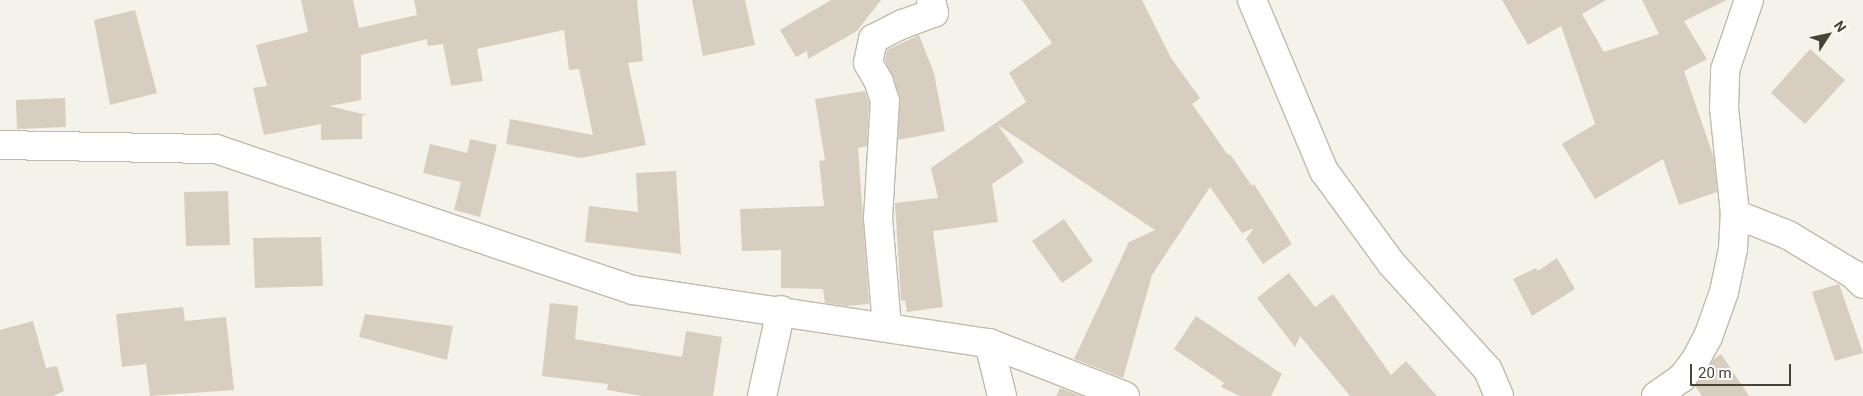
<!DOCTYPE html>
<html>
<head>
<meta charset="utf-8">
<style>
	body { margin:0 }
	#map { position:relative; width:1863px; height:396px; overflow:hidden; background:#f5f2ea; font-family:Roboto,sans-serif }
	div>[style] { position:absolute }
	.building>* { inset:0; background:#d7cebf }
	.roads { filter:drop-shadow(1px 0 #c1baac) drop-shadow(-1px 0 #c1baac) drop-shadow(0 1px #c1baac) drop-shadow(0 -1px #c1baac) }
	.street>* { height:28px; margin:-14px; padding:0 14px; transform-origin:14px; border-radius:14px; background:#fff }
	span { translate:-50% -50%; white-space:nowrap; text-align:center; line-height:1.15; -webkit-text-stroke:5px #fff; paint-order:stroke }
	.north { position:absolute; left:1803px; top:10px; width:50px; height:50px; -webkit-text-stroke:4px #fff; paint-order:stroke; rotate:55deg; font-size:14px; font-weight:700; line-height:20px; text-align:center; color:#494337 }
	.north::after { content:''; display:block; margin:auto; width:18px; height:22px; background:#494337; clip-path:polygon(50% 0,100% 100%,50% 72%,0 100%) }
	.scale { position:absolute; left:1690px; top:364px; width:101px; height:22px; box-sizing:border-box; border:2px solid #494337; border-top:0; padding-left:6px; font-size:15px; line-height:18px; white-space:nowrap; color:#494337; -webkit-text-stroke:4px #fff; paint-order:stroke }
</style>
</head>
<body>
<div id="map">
	<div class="building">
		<div style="clip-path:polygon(301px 0,353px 0,359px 28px,417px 15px,414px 0,637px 0,643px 61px,628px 63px,646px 145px,581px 158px,506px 144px,510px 119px,593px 135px,579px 69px,569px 70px,564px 30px,477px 49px,483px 81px,451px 86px,443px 44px,428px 46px,427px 39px,361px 55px,361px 100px,329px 106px,367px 115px,362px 116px,362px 139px,321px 140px,321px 124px,264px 135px,253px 88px,267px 86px,256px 45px,308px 32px)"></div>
		<div style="clip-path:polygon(692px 0,745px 0,755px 45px,703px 56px)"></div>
		<div style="clip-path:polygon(831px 0,881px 0,857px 31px,808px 59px,807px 51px,796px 57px,780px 30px)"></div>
		<div style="clip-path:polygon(1022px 0,1142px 0,1171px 58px,1200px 98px,1192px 104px,1228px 155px,1230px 154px,1252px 186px,1254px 184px,1292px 244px,1263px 264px,1246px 239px,1254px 228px,1242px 233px,1210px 187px,1152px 275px,1123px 378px,1074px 359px,1129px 242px,1155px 230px,998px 125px,1024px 162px,992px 184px,998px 222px,933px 231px,943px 307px,907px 312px,905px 300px,901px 301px,895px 203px,938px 198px,931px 168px,1026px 102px,1009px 73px,1052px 43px)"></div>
		<div style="clip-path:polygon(1502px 0,1606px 0,1582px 14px,1604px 52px,1659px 34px,1642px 0,1727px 0,1684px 21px,1707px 59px,1684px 71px,1714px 158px,1717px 192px,1679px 205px,1663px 159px,1595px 199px,1562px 144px,1595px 124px,1561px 26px,1528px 45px)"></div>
		<div style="clip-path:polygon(135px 10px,157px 93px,110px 105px,94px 20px)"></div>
		<div style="clip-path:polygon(919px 35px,934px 73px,945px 131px,898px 140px,900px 97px,885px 60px,887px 50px)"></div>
		<div style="clip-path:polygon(1810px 49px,1845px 80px,1805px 124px,1771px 93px)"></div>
		<div style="clip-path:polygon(865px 91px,869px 103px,867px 146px,858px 148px,869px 304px,846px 306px,825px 303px,823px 289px,781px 288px,781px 250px,742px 251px,740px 209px,824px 206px,819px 161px,825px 160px,815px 99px)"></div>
		<div style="clip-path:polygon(65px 98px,66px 127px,17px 129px,16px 100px)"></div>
		<div style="clip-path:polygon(470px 139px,497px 145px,480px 217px,454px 210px,461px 182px,423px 173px,430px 144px,467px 153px)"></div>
		<div style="clip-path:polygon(676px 171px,681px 254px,585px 242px,589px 206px,638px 212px,636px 173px)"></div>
		<div style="clip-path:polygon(228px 191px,230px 245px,186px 246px,184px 192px)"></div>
		<div style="clip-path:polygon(1064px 219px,1093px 261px,1062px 283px,1032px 241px)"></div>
		<div style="clip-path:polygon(321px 237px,323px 286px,255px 288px,253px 238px)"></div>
		<div style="clip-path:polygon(1557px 258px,1575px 289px,1532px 316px,1513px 279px,1536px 268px,1538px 271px)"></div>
		<div style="clip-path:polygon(1289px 273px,1315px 307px,1333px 294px,1391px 375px,1406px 361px,1437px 396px,1350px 396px,1300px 336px,1295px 347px,1257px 298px)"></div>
		<div style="clip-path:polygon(1839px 284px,1863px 353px,1835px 361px,1812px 292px)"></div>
		<div style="clip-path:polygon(550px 303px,578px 306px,575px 339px,682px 357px,686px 331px,722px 337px,713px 396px,642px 396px,607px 390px,608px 384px,542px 376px)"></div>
		<div style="clip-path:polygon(183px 307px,185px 321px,226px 317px,234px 390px,150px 396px,146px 364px,122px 367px,116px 314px)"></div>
		<div style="clip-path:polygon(365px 314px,453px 326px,447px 360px,359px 337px)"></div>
		<div style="clip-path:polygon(1196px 316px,1282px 374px,1271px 396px,1240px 396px,1221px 387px,1224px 383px,1174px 349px)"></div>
		<div style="clip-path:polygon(33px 321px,46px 368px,57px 366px,64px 391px,53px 396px,0 396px,0 330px)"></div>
		<div style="clip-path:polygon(1721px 354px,1749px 396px,1702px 396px,1695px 386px,1713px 360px)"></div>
		<div style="clip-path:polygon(1060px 388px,1082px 396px,1056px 396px)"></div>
	</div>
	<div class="roads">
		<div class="street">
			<div style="left:1252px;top:0;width:186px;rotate:67.2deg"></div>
			<div style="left:1324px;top:171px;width:114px;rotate:53.9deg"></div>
			<div style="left:1391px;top:263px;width:144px;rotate:47.8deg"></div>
			<div style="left:1488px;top:370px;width:28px;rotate:67deg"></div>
			<div style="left:0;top:145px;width:216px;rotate:1.1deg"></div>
			<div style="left:216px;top:149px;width:440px;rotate:18.7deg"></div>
			<div style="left:633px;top:290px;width:360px;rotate:8.5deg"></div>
			<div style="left:989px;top:343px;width:146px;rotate:21.3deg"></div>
			<div style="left:1735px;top:214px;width:57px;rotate:21.6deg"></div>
			<div style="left:1788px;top:235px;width:76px;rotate:31deg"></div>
			<div style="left:1853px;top:274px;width:14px;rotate:45deg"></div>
			<div style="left:887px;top:327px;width:109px;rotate:-94.7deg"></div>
			<div style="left:878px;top:218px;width:117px;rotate:-86.6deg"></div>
			<div style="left:885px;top:101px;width:20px;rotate:-108deg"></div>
			<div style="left:879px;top:82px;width:22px;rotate:-120deg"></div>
			<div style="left:868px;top:63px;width:25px;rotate:-78deg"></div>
			<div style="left:873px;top:39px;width:34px;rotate:-27deg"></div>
			<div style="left:903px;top:24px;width:33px;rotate:-20deg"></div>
			<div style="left:934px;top:13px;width:13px;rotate:-103deg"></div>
			<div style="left:989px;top:343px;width:55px;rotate:76.2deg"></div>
			<div style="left:762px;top:396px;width:88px;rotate:-77.5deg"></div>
			<div style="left:1656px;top:396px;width:32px;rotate:-35deg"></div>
			<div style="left:1682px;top:378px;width:21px;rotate:-53deg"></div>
			<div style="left:1695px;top:361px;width:27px;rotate:-62deg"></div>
			<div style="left:1708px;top:337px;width:48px;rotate:-70.4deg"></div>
			<div style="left:1724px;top:292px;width:44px;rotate:-78.2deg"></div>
			<div style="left:1733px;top:249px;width:35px;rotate:-87deg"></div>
			<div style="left:1735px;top:214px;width:108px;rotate:-95.9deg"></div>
			<div style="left:1724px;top:107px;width:37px;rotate:-88deg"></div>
			<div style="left:1725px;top:70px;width:74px;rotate:-71.1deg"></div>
		</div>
	</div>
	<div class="north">N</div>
	<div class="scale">20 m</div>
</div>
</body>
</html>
